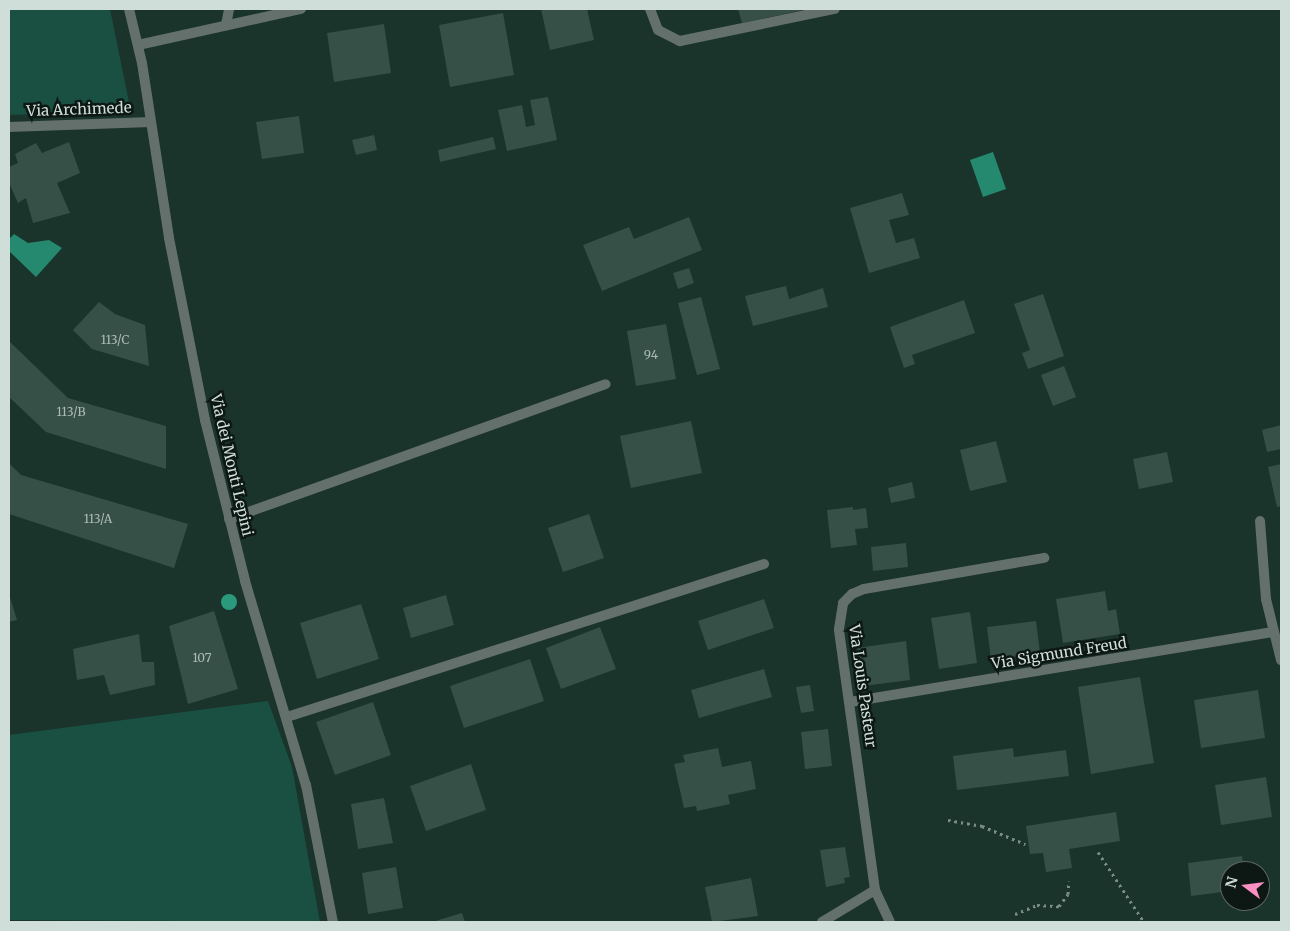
<!DOCTYPE html>
<html>
<head>
<meta charset="utf-8">
<style>
	body { margin:0 }
	#map { position:relative; width:1290px; height:931px; overflow:hidden; background:#1a332b; font-family:Merriweather,serif }
	div>[style] { position:absolute }
	.green>* { inset:0; background:#195041 }
	.water>* { inset:0; background:#25896f }
	.building>* { inset:0; background:#364f47 }
	.path>* { height:3px; margin-top:-1.5px; transform-origin:0; background:repeating-linear-gradient(90deg,#798d86 0 2.5px,transparent 0 6.5px) }
	.service>* { height:10px; margin:-5px; padding:0 5px; transform-origin:5px; border-radius:5px; background:#64706b }
	.minor>* { height:10px; margin:-5px; padding:0 5px; transform-origin:5px; border-radius:5px; background:#64706b }
	.tertiary>* { height:10px; margin:-5px; padding:0 5px; transform-origin:5px; border-radius:5px; background:#64706b }
	.trees>* { width:16px; height:16px; margin:-8px; border-radius:50%; background:#2a997c }
	span { translate:-50% -50%; white-space:nowrap; text-align:center; line-height:1.15; -webkit-text-stroke:5px #0d1815; paint-order:stroke }
	.number-label { font-size:12px; color:#aabab4 }
	.number-label span { -webkit-text-stroke-width:0 }
	.street-label { font-size:15px; color:#d0ded9 }
	.frame { position:absolute; inset:0; border:10px solid #d0ded9; pointer-events:none }
	.north { position:absolute; left:1220px; top:861px; width:50px; height:50px; box-sizing:border-box; background:#0d1815; border:1px solid #5b6763; border-radius:50%; rotate:285deg; font-size:14px; font-weight:700; line-height:20px; text-align:center; color:#d0ded9 }
	.north::after { content:''; display:block; margin:auto; width:18px; height:22px; background:#fc8fc2; clip-path:polygon(50% 0,100% 100%,50% 72%,0 100%) }
</style>
</head>
<body>
<div id="map">
	<div class="green">
		<div style="clip-path:polygon(9px 9px,110px 9px,130px 107px,101px 112px,9px 115px)"></div>
		<div style="clip-path:polygon(268px 701px,292px 767px,320px 922px,9px 920px,9px 735px)"></div>
	</div>
	<div class="water">
		<div style="clip-path:polygon(993px 152px,1006px 189px,983px 197px,970px 160px)"></div>
		<div style="clip-path:polygon(14px 234px,28px 243px,49px 240px,62px 248px,36px 277px,9px 251px,9px 239px)"></div>
	</div>
	<div class="building">
		<div style="clip-path:polygon(541px 9px,587px 9px,594px 40px,550px 50px)"></div>
		<div style="clip-path:polygon(738px 9px,803px 9px,803px 10px,742px 23px)"></div>
		<div style="clip-path:polygon(503px 13px,514px 75px,450px 87px,439px 25px)"></div>
		<div style="clip-path:polygon(384px 24px,391px 73px,334px 82px,327px 33px)"></div>
		<div style="clip-path:polygon(548px 97px,557px 140px,507px 151px,498px 110px,522px 105px,526px 127px,535px 125px,530px 100px)"></div>
		<div style="clip-path:polygon(299px 116px,304px 153px,262px 159px,256px 122px)"></div>
		<div style="clip-path:polygon(374px 135px,377px 150px,356px 155px,352px 140px)"></div>
		<div style="clip-path:polygon(493px 137px,496px 149px,440px 162px,438px 150px)"></div>
		<div style="clip-path:polygon(69px 142px,80px 173px,57px 183px,70px 213px,33px 223px,26px 198px,18px 203px,9px 183px,9px 167px,18px 163px,15px 154px,36px 143px,42px 153px)"></div>
		<div style="clip-path:polygon(902px 193px,909px 215px,889px 220px,896px 243px,914px 238px,920px 258px,869px 273px,850px 208px)"></div>
		<div style="clip-path:polygon(689px 217px,702px 250px,602px 291px,583px 245px,629px 227px,634px 239px)"></div>
		<div style="clip-path:polygon(689px 268px,694px 283px,678px 289px,673px 273px)"></div>
		<div style="clip-path:polygon(786px 286px,789px 299px,823px 288px,828px 307px,753px 326px,745px 296px)"></div>
		<div style="clip-path:polygon(1043px 294px,1064px 356px,1028px 369px,1022px 353px,1030px 350px,1014px 304px)"></div>
		<div style="clip-path:polygon(701px 297px,720px 369px,697px 375px,678px 303px)"></div>
		<div style="clip-path:polygon(964px 300px,975px 333px,912px 355px,915px 364px,904px 368px,890px 327px)"></div>
		<div style="clip-path:polygon(99px 302px,115px 314px,145px 325px,149px 366px,92px 349px,73px 330px)"></div>
		<div style="clip-path:polygon(666px 324px,676px 379px,636px 386px,627px 331px)"></div>
		<div style="clip-path:polygon(9px 341px,68px 398px,166px 426px,166px 469px,46px 432px,9px 397px)"></div>
		<div style="clip-path:polygon(1064px 366px,1076px 397px,1053px 406px,1041px 375px)"></div>
		<div style="clip-path:polygon(691px 421px,702px 473px,631px 488px,620px 436px)"></div>
		<div style="clip-path:polygon(1281px 425px,1281px 449px,1267px 452px,1262px 430px)"></div>
		<div style="clip-path:polygon(996px 441px,1007px 482px,970px 491px,960px 450px)"></div>
		<div style="clip-path:polygon(1167px 452px,1173px 482px,1139px 489px,1133px 459px)"></div>
		<div style="clip-path:polygon(9px 463px,21px 475px,188px 524px,174px 568px,9px 514px)"></div>
		<div style="clip-path:polygon(1281px 464px,1281px 506px,1277px 507px,1268px 467px)"></div>
		<div style="clip-path:polygon(912px 482px,915px 498px,891px 503px,888px 488px)"></div>
		<div style="clip-path:polygon(853px 507px,853px 510px,866px 508px,868px 528px,855px 529px,857px 545px,831px 548px,827px 510px)"></div>
		<div style="clip-path:polygon(589px 514px,604px 558px,563px 572px,548px 528px)"></div>
		<div style="clip-path:polygon(906px 543px,908px 567px,873px 571px,871px 547px)"></div>
		<div style="clip-path:polygon(1105px 591px,1108px 611px,1116px 609px,1120px 634px,1063px 643px,1056px 599px)"></div>
		<div style="clip-path:polygon(9px 594px,17px 620px,9px 622px)"></div>
		<div style="clip-path:polygon(446px 595px,454px 625px,411px 638px,403px 608px)"></div>
		<div style="clip-path:polygon(764px 599px,774px 628px,708px 650px,698px 621px)"></div>
		<div style="clip-path:polygon(361px 604px,379px 659px,317px 679px,300px 623px)"></div>
		<div style="clip-path:polygon(214px 611px,238px 689px,188px 704px,169px 626px)"></div>
		<div style="clip-path:polygon(970px 612px,977px 663px,939px 669px,931px 618px)"></div>
		<div style="clip-path:polygon(1036px 621px,1040px 653px,991px 660px,987px 627px)"></div>
		<div style="clip-path:polygon(600px 627px,616px 669px,561px 689px,546px 648px)"></div>
		<div style="clip-path:polygon(139px 634px,142px 662px,154px 662px,155px 685px,110px 695px,104px 675px,77px 680px,73px 649px)"></div>
		<div style="clip-path:polygon(906px 641px,910px 680px,863px 686px,857px 648px)"></div>
		<div style="clip-path:polygon(530px 659px,544px 701px,464px 728px,450px 686px)"></div>
		<div style="clip-path:polygon(764px 669px,772px 697px,699px 718px,691px 690px)"></div>
		<div style="clip-path:polygon(1140px 677px,1154px 763px,1091px 774px,1078px 687px)"></div>
		<div style="clip-path:polygon(810px 685px,814px 711px,801px 713px,796px 687px)"></div>
		<div style="clip-path:polygon(1258px 690px,1265px 738px,1201px 748px,1194px 700px)"></div>
		<div style="clip-path:polygon(373px 702px,391px 755px,335px 775px,316px 722px)"></div>
		<div style="clip-path:polygon(828px 729px,832px 766px,805px 769px,801px 732px)"></div>
		<div style="clip-path:polygon(718px 748px,722px 767px,751px 761px,756px 789px,728px 795px,730px 804px,697px 811px,696px 806px,684px 808px,674px 764px,685px 762px,683px 755px)"></div>
		<div style="clip-path:polygon(1013px 748px,1014px 757px,1066px 750px,1069px 776px,957px 790px,953px 756px)"></div>
		<div style="clip-path:polygon(471px 764px,486px 810px,426px 831px,410px 786px)"></div>
		<div style="clip-path:polygon(1266px 777px,1272px 817px,1221px 825px,1215px 785px)"></div>
		<div style="clip-path:polygon(384px 798px,393px 843px,358px 849px,351px 804px)"></div>
		<div style="clip-path:polygon(1116px 812px,1120px 841px,1069px 849px,1072px 868px,1046px 872px,1043px 853px,1030px 854px,1026px 826px)"></div>
		<div style="clip-path:polygon(845px 847px,850px 877px,844px 878px,845px 883px,826px 887px,820px 850px)"></div>
		<div style="clip-path:polygon(1242px 856px,1244px 871px,1230px 871px,1230px 891px,1191px 896px,1188px 863px)"></div>
		<div style="clip-path:polygon(396px 867px,403px 908px,368px 914px,362px 873px)"></div>
		<div style="clip-path:polygon(751px 878px,758px 916px,712px 922px,705px 887px)"></div>
		<div style="clip-path:polygon(462px 913px,465px 922px,432px 922px)"></div>
	</div>
	<div class="path">
		<div style="left:948px;top:820px;width:35px;rotate:10deg"></div>
		<div style="left:982px;top:826px;width:47px;rotate:22.7deg"></div>
		<div style="left:1098px;top:852px;width:84px;rotate:56.7deg"></div>
		<div style="left:1015px;top:914px;width:24px;rotate:-22deg"></div>
		<div style="left:1037px;top:905px;width:22px;rotate:3deg"></div>
		<div style="left:1059px;top:906px;width:15px;rotate:-53deg"></div>
		<div style="left:1068px;top:894px;width:13px;rotate:-86deg"></div>
	</div>
	<div class="service">
		<div style="left:650px;top:9px;width:22px;rotate:69deg"></div>
		<div style="left:658px;top:30px;width:25px;rotate:27deg"></div>
		<div style="left:680px;top:41px;width:158px;rotate:-11.7deg"></div>
		<div style="left:229px;top:519px;width:400px;rotate:-19.7deg"></div>
		<div style="left:287px;top:717px;width:501px;rotate:-17.78deg"></div>
	</div>
	<div class="minor">
		<div style="left:226px;top:25px;width:16px;rotate:-79deg"></div>
		<div style="left:138px;top:45px;width:167px;rotate:-12.5deg"></div>
		<div style="left:9px;top:127px;width:142px;rotate:-2deg"></div>
		<div style="left:1260px;top:521px;width:78px;rotate:85.6deg"></div>
		<div style="left:1266px;top:599px;width:63px;rotate:76.2deg"></div>
		<div style="left:850px;top:702px;width:429px;rotate:-9.4deg"></div>
		<div style="left:875px;top:890px;width:35px;rotate:65deg"></div>
		<div style="left:822px;top:922px;width:62px;rotate:-31.1deg"></div>
		<div style="left:875px;top:890px;width:263px;rotate:-97.9deg"></div>
		<div style="left:839px;top:629px;width:26px;rotate:-81deg"></div>
		<div style="left:843px;top:603px;width:13px;rotate:-45deg"></div>
		<div style="left:852px;top:594px;width:13px;rotate:-23deg"></div>
		<div style="left:864px;top:589px;width:183px;rotate:-9.8deg"></div>
	</div>
	<div class="tertiary">
		<div style="left:129px;top:9px;width:56px;rotate:76.5deg"></div>
		<div style="left:142px;top:63px;width:177px;rotate:81.2deg"></div>
		<div style="left:169px;top:238px;width:186px;rotate:78.8deg"></div>
		<div style="left:205px;top:420px;width:166px;rotate:76deg"></div>
		<div style="left:245px;top:581px;width:213px;rotate:73.4deg"></div>
		<div style="left:306px;top:785px;width:140px;rotate:78.9deg"></div>
	</div>
	<div class="trees">
		<div style="left:229px;top:602px"></div>
	</div>
	<div class="number-label">
		<span style="left:115px;top:340px">113/C</span>
		<span style="left:651px;top:355px">94</span>
		<span style="left:71px;top:412px">113/B</span>
		<span style="left:98px;top:519px">113/A</span>
		<span style="left:202px;top:658px">107</span>
	</div>
	<div class="street-label">
		<span style="left:79px;top:109px;rotate:-2deg">Via Archimede</span>
		<span style="left:232px;top:465px;rotate:77deg">Via dei Monti Lepini</span>
		<span style="left:1059px;top:653px;rotate:-9deg">Via Sigmund Freud</span>
		<span style="left:863px;top:686px;rotate:82deg">Via Louis Pasteur</span>
	</div>
	<div class="frame"></div>
	<div class="north">N</div>
</div>
</body>
</html>
